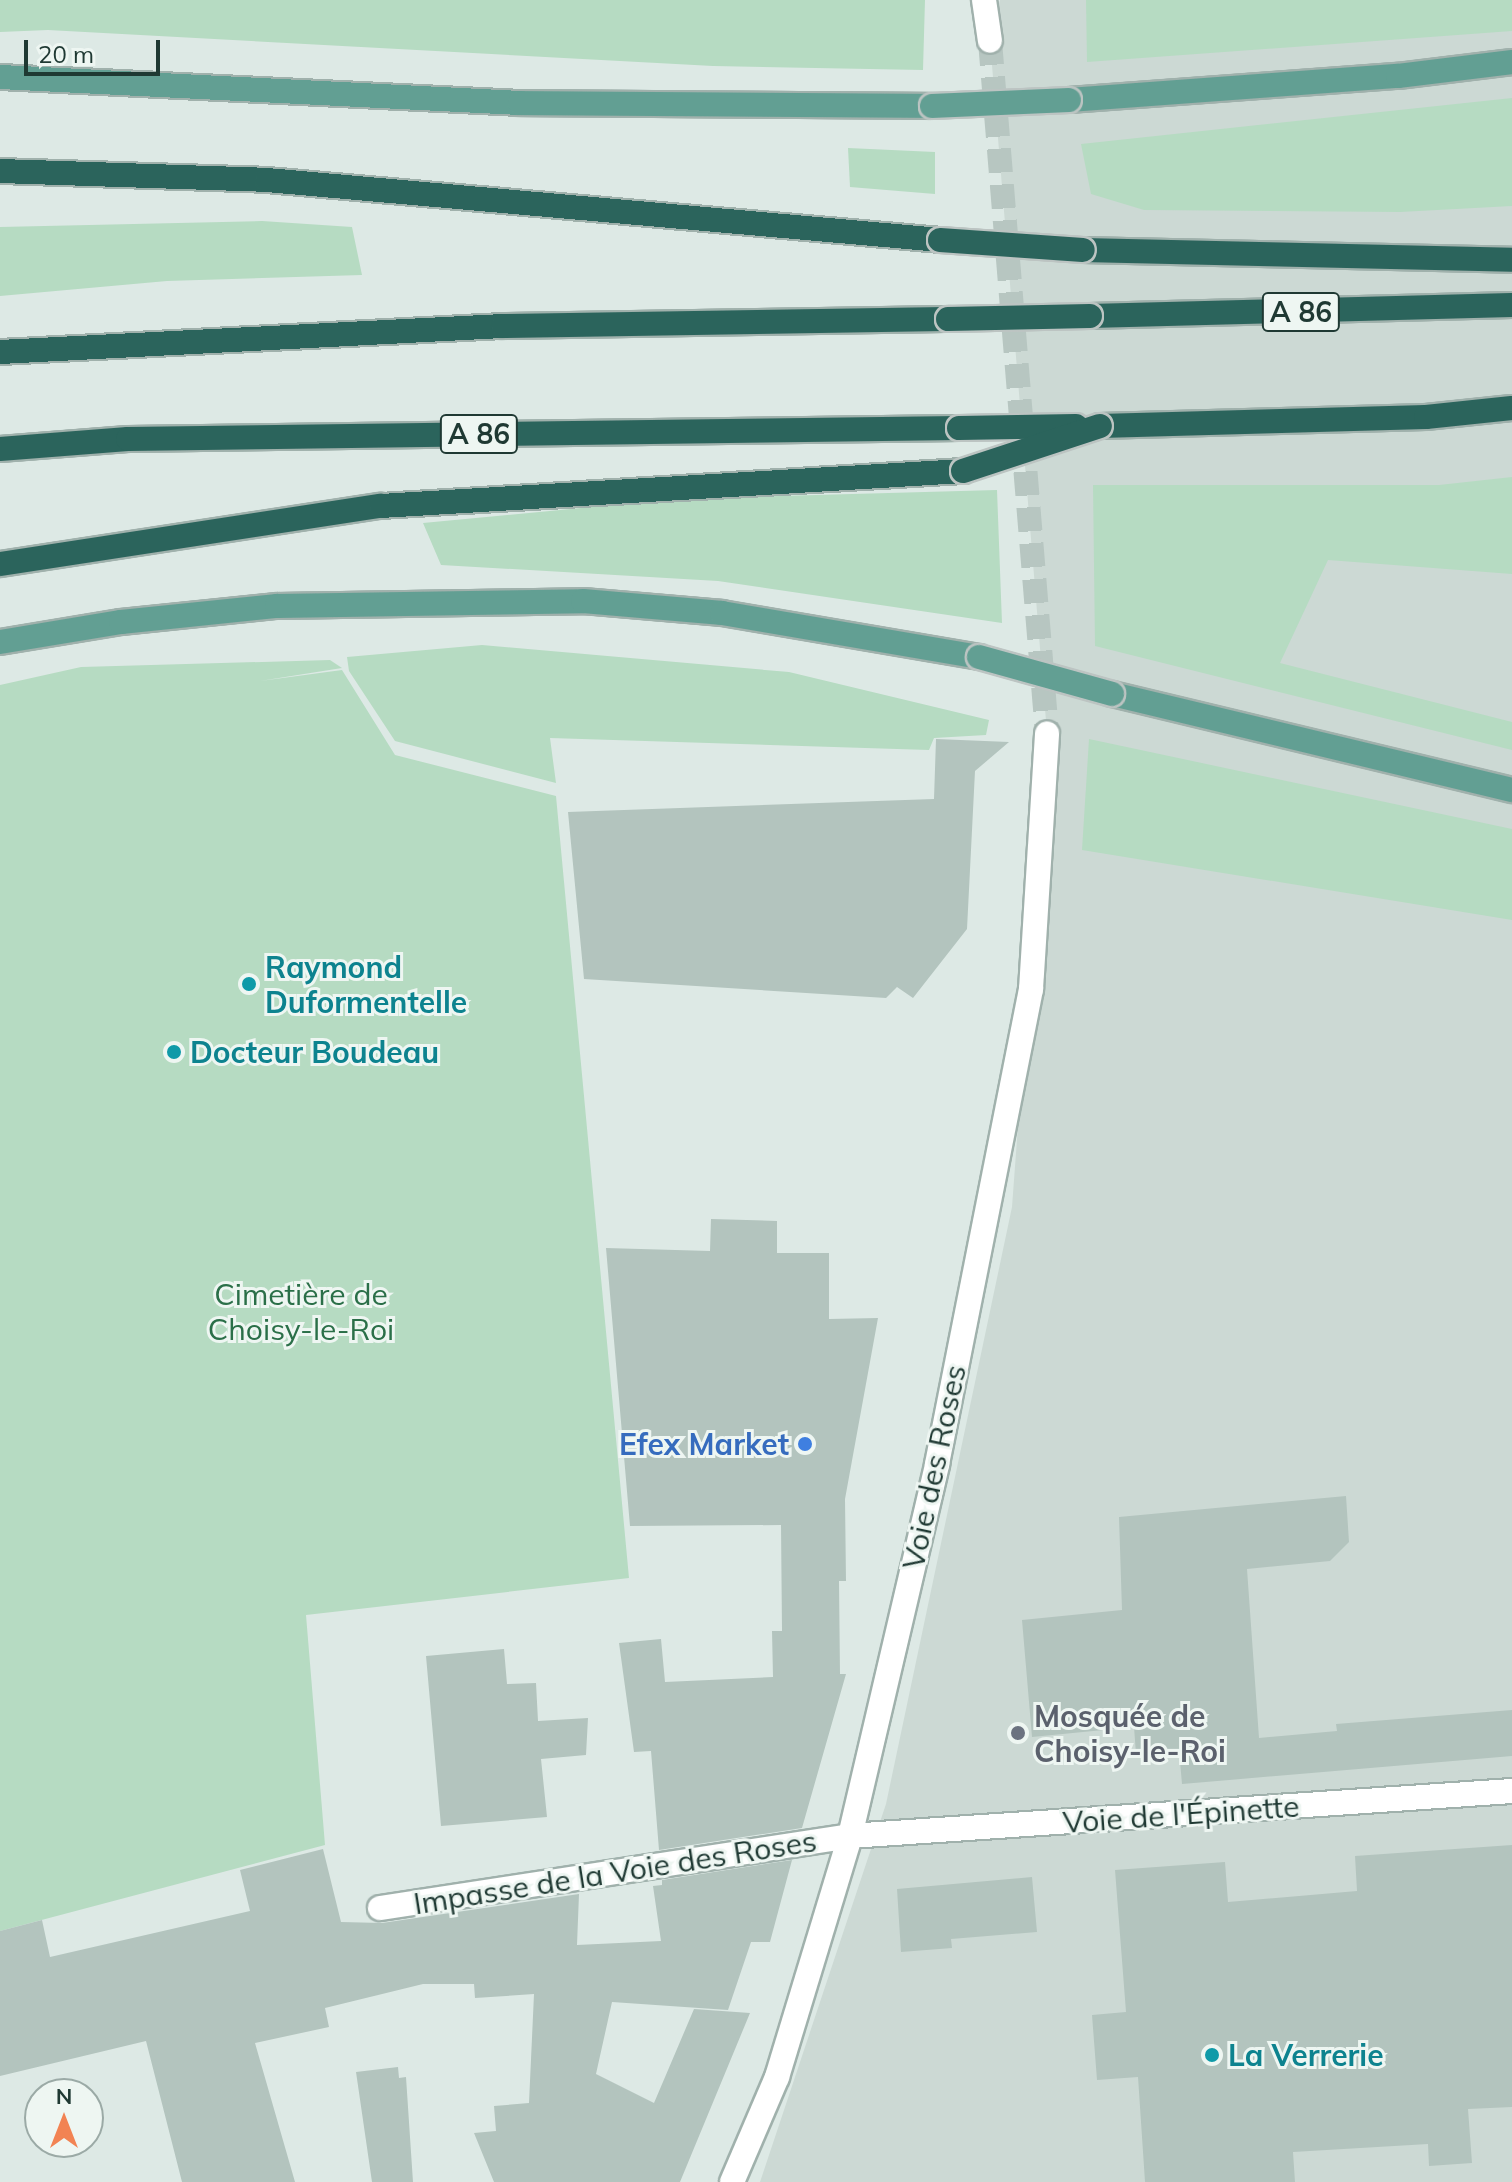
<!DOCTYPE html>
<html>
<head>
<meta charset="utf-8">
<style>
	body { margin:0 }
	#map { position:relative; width:1512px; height:2182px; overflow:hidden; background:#dde9e5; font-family:Mulish,sans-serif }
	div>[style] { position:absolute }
	.built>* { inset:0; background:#ccd9d4 }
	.green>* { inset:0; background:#b6dbc2 }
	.building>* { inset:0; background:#b3c4be }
	.street-tunnel>* { height:24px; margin-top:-12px; transform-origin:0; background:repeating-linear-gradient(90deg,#b7c6c1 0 24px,transparent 0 36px) }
	.roads { filter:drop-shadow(2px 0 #a0b1ac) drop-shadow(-2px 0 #a0b1ac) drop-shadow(0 2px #a0b1ac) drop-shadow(0 -2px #a0b1ac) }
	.street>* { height:24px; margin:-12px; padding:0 12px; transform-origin:12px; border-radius:12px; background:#fff }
	.primary>* { height:24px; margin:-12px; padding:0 12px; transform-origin:12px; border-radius:12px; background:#629f93 }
	.highway>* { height:24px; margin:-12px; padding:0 12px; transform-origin:12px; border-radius:12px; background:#2b645c }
	.bridges { filter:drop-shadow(2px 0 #bcc4c2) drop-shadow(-2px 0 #bcc4c2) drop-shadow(0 2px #bcc4c2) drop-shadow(0 -2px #bcc4c2) }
	.primary-bridge>* { height:24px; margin:-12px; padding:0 12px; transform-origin:12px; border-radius:12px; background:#629f93 }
	.highway-bridge>* { height:24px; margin:-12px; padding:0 12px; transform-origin:12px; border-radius:12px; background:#2b645c }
	.dots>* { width:22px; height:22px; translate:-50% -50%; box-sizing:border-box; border:4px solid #eef6f2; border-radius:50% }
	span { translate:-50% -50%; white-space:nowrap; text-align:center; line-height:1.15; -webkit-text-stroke:6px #eef6f2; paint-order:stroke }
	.shield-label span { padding:2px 6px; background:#eef6f2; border:2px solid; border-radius:6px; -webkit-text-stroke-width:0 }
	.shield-label { font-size:28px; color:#1f3933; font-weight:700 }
	.culture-label { font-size:30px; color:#0d838f; font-weight:700 }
	.left { translate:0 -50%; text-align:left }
	.park-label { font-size:30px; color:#2a6f48 }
	.shop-label { font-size:30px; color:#366cbe; font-weight:700 }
	.right { translate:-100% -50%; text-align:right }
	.street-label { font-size:30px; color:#1f3933 }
	.worship-label { font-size:30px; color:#5b616d; font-weight:700 }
	.north { position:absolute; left:24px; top:2078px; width:80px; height:80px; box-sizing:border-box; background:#eef6f2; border:2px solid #9baaa6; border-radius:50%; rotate:0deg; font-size:22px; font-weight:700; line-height:32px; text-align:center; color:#1f3933 }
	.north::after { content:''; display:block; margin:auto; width:28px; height:36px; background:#f28353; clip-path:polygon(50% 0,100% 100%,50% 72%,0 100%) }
	.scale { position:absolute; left:24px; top:40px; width:136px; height:36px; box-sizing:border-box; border:4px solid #1f3933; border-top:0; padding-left:10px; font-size:24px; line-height:28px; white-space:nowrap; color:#1f3933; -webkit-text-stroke:6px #eef6f2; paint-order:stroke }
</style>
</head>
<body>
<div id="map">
	<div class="built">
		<div style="clip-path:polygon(1000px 0,1512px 0,1512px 2182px,760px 2182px,886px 1804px,1012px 1207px,1047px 733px,990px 41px)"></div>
	</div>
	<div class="green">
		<div style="clip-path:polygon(0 0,925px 0,923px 70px,713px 66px,48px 30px,0 32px)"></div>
		<div style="clip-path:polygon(1086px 0,1512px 0,1512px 31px,1087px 62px)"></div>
		<div style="clip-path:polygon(1512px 98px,1512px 206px,1400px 212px,1144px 210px,1091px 194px,1081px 144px)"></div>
		<div style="clip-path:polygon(848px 148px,935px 152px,935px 194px,850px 187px)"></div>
		<div style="clip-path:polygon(262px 221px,352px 227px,362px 275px,167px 281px,0 296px,0 227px)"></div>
		<div style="clip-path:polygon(1512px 477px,1512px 574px,1328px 560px,1280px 663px,1512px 722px,1512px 750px,1095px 646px,1093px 485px,1439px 485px)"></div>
		<div style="clip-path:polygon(997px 490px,1002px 623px,718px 581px,441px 565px,423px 523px,676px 499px)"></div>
		<div style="clip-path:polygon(482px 645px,789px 672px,989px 720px,986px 735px,934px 738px,929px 750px,550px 738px,556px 783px,395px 741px,349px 671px,347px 657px)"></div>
		<div style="clip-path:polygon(330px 660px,342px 668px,260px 681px,342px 670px,395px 755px,556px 796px,629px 1578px,306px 1615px,325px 1845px,0 1931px,0 685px,81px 667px)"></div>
		<div style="clip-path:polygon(1089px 739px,1512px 829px,1512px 920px,1082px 850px)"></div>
	</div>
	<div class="building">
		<div style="clip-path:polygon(936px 739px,1009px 742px,975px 771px,967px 929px,913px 998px,897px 987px,886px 998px,584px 979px,568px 812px,934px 799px)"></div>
		<div style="clip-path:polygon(711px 1219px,777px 1221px,777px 1253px,829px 1253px,829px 1319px,878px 1318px,845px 1499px,846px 1581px,839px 1581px,840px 1674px,846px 1674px,802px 1828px,659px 1850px,651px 1751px,634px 1752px,619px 1643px,661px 1639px,665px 1682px,773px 1677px,772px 1631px,782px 1631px,781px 1525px,630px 1526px,606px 1248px,710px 1251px)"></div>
		<div style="clip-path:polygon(1346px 1496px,1349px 1542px,1330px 1561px,1247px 1569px,1259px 1738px,1337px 1731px,1336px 1724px,1512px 1710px,1512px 1756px,1182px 1784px,1179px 1750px,1136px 1754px,1134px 1727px,1032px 1737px,1022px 1620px,1122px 1610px,1119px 1517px)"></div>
		<div style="clip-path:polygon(504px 1649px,507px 1684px,536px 1683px,538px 1721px,588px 1718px,586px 1755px,541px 1759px,547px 1817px,441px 1826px,426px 1656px)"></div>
		<div style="clip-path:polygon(1512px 1845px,1512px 2107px,1468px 2109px,1472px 2163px,1429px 2166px,1428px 2144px,1293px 2152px,1295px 2182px,1145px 2182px,1138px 2077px,1097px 2080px,1092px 2015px,1126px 2012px,1115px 1870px,1225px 1862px,1228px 1902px,1357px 1891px,1355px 1856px)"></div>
		<div style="clip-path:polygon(323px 1849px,341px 1922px,382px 1923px,579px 1894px,577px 1945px,661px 1941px,653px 1886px,662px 1885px,662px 1880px,792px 1860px,770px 1942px,751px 1942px,728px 2010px,612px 2002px,596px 2074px,654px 2103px,694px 2009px,750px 2013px,680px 2182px,494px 2182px,474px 2133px,496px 2131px,494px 2106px,529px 2103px,534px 1994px,475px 1998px,474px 1984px,423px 1984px,325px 2008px,329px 2027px,255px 2043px,295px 2182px,182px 2182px,146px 2041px,0 2076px,0 1931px,42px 1920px,50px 1957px,250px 1911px,240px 1870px)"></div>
		<div style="clip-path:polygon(1032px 1877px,1037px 1932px,951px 1939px,952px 1948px,901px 1952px,897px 1889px)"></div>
		<div style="clip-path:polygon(398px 2067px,399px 2078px,406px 2077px,413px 2182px,372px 2182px,356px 2072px)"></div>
	</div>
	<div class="street-tunnel">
		<div style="left:990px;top:41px;width:694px;rotate:85.29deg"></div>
	</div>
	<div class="roads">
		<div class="street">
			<div style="left:984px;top:0;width:41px;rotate:81.7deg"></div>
			<div style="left:380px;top:1908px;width:475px;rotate:-8.7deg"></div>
			<div style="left:850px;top:1836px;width:664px;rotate:-3.89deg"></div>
			<div style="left:732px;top:2182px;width:114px;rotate:-66.8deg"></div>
			<div style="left:777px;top:2077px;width:252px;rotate:-73.1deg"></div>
			<div style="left:850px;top:1836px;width:382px;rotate:-76.8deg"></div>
			<div style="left:937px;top:1464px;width:484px;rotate:-78.8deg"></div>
			<div style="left:1031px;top:989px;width:256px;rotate:-86.4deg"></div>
		</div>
		<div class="primary">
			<div style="left:0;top:77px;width:521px;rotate:2.86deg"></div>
			<div style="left:520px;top:103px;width:412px;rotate:0.4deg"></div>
			<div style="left:1069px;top:100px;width:330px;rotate:-4.2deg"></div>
			<div style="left:1398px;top:76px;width:115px;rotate:-7deg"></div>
			<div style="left:0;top:642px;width:123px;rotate:-9.4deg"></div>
			<div style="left:121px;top:622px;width:157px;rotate:-5.9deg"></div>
			<div style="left:277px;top:606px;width:306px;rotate:-0.9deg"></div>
			<div style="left:583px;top:601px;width:140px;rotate:4.9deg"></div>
			<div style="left:722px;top:613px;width:261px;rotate:9.7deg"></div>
			<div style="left:1112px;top:694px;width:411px;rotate:13.5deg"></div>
		</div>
		<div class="highway">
			<div style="left:0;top:171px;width:267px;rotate:1.9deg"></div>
			<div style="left:267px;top:180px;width:676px;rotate:5.09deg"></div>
			<div style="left:1083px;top:250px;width:429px;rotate:1.3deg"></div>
			<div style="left:1090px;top:316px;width:422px;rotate:-1.5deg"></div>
			<div style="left:0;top:352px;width:504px;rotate:-2.96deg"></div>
			<div style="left:503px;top:326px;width:445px;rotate:-0.9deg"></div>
			<div style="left:1100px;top:426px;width:326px;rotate:-1.6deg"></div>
			<div style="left:1426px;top:417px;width:86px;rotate:-6deg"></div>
			<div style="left:0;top:449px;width:128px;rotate:-4.5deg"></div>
			<div style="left:128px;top:439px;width:831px;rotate:-0.76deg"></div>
			<div style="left:0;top:564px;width:385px;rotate:-8.7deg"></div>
			<div style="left:381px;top:506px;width:583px;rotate:-3.44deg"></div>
		</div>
	</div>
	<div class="bridges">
		<div class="primary-bridge">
			<div style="left:932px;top:106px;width:137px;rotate:-2.5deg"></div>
			<div style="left:979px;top:657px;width:138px;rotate:15.5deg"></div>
		</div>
		<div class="highway-bridge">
			<div style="left:940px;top:240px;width:143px;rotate:4deg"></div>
			<div style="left:948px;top:319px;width:142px;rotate:-1.2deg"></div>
			<div style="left:959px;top:428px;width:117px;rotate:-1deg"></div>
			<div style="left:963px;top:471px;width:144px;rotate:-18.2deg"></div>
		</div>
	</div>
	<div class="dots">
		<div style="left:249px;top:984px;background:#0f9aa8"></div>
		<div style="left:174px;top:1052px;background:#0f9aa8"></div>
		<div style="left:805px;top:1444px;background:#3f7fe0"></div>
		<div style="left:1018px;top:1733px;background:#6b7280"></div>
		<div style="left:1212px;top:2055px;background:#0f9aa8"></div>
	</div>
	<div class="shield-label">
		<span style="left:1301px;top:312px">A 86</span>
		<span style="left:479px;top:434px">A 86</span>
	</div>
	<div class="culture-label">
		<span class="left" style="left:265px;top:984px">Raymond<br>Duformentelle</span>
		<span class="left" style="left:190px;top:1052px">Docteur Boudeau</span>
		<span class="left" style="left:1228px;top:2055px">La Verrerie</span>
	</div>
	<div class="park-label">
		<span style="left:301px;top:1311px">Cimetière de<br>Choisy-le-Roi</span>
	</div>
	<div class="shop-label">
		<span class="right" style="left:789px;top:1444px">Efex Market</span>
	</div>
	<div class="street-label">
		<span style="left:934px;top:1467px;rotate:-78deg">Voie des Roses</span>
		<span style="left:1181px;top:1814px;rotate:-4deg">Voie de l'Épinette</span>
		<span style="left:615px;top:1872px;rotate:-9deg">Impasse de la Voie des Roses</span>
	</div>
	<div class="worship-label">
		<span class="left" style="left:1034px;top:1733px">Mosquée de<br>Choisy-le-Roi</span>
	</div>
	<div class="north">N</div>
	<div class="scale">20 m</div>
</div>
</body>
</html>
